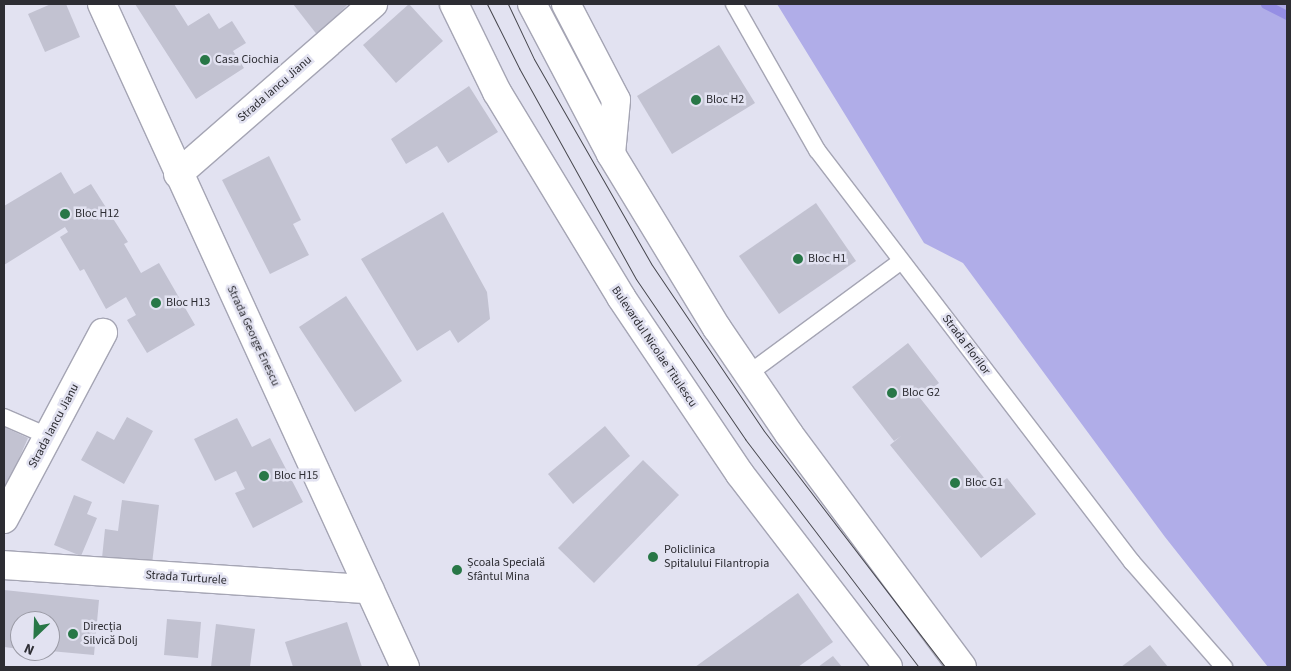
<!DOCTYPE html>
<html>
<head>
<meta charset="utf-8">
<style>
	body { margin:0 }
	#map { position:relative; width:1291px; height:671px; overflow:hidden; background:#e2e2f1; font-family:"Source Sans 3",sans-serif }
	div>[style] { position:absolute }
	.green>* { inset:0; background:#b0ade8 }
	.stream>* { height:9px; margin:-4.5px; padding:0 4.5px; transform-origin:4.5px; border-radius:4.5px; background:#958ee4 }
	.building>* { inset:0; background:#c2c2d1 }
	.roads { filter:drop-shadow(1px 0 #a5a5b4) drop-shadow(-1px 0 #a5a5b4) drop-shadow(0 1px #a5a5b4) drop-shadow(0 -1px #a5a5b4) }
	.lane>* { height:16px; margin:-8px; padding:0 8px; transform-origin:8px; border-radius:8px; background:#fff }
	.street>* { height:28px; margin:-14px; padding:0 14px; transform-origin:14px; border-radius:14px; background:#fff }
	.secondary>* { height:28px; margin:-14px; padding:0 14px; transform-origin:14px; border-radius:14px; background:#fff }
	.tram>* { height:1px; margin:-0.5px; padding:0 0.5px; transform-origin:0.5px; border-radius:0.5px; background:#48484f }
	.dots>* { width:14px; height:14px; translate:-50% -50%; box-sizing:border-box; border:2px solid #e2e2f1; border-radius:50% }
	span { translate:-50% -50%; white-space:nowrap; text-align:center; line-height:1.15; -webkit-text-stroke:5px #e2e2f1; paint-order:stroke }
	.poi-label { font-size:12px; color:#2d2d33 }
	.left { translate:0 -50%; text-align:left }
	.street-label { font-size:12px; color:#2d2d33 }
	.frame { position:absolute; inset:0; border:5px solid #2d2d33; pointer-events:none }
	.north { position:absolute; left:10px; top:611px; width:50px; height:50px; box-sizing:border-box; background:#e2e2f1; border:1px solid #9a9aa5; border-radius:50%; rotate:204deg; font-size:14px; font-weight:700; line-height:20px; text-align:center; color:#2d2d33 }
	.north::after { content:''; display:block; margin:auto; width:18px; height:22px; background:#287747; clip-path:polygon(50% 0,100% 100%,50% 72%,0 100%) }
</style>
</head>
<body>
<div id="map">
	<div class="green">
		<div style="clip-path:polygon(777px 4px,1287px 4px,1287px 667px,1268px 667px,1165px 537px,963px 263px,924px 243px)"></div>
	</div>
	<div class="stream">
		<div style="left:1265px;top:4px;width:25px;rotate:27deg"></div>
	</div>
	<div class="building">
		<div style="clip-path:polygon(51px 4px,66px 4px,80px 37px,45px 52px,28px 14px)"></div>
		<div style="clip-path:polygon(135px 4px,174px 4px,188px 26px,209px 13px,219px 29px,232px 21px,246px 43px,233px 51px,244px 68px,196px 99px)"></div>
		<div style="clip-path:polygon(293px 4px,348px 4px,318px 36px)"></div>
		<div style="clip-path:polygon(409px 4px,443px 41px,396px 83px,363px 45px)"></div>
		<div style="clip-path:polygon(719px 45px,755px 103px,672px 154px,637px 96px)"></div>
		<div style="clip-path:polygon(469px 86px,498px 132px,448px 163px,437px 146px,406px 164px,391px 139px)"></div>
		<div style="clip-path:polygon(269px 156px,301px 220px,293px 224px,309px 255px,270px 274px,222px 180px)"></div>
		<div style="clip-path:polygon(61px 172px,74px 194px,91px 184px,128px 242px,124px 244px,141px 273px,159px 263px,195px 325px,147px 353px,127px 320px,136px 315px,126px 297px,106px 309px,84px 269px,80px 271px,60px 237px,68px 232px,65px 227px,4px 265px,4px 206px)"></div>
		<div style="clip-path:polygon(816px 203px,856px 261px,779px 314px,739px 256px)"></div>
		<div style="clip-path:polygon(443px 212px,487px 292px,490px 319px,458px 343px,450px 330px,417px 351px,361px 259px)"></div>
		<div style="clip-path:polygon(346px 296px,402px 381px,355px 412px,299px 327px)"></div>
		<div style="clip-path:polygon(908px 343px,939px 383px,920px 398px,993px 489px,1007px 478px,1036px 514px,981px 558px,890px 445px,901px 436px,894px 441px,852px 387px)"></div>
		<div style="clip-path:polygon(127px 417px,153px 431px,124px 484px,81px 460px,97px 431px,114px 440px)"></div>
		<div style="clip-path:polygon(237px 418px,252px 447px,270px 438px,303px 502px,253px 528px,235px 493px,245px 489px,236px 471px,215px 481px,194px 439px)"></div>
		<div style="clip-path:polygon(605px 426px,630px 456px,573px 504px,548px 474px)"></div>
		<div style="clip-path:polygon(4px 427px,28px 438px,4px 493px)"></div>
		<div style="clip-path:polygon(643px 460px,679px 495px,594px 583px,558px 548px)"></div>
		<div style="clip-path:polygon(74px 495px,92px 502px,87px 514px,97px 518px,81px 556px,54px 545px)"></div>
		<div style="clip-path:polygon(122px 500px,159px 505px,152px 564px,102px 558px,105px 529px,118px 531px)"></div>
		<div style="clip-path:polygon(4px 590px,99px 600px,94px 655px,50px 651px,50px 621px,20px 621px,20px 649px,4px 647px)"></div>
		<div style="clip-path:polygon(798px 593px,833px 642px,798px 667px,695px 667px)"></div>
		<div style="clip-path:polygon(167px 619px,201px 622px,198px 658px,164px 655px)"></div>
		<div style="clip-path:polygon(347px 622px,362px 667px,293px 667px,285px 642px)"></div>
		<div style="clip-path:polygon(216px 624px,255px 629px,250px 667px,211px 667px)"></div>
		<div style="clip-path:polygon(1150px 645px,1168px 667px,1121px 667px)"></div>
		<div style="clip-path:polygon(833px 656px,842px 667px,818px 667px)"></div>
	</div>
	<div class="roads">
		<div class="lane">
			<div style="left:734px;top:4px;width:168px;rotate:60.4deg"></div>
			<div style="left:817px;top:150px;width:519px;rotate:52.6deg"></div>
			<div style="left:1132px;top:562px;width:140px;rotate:48.8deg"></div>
			<div style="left:748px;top:374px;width:190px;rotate:-36.4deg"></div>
			<div style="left:4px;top:417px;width:48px;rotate:23.4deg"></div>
		</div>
		<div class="street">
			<div style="left:4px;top:519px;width:211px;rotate:-62deg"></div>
			<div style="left:4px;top:565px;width:366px;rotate:3.8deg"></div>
		</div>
		<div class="secondary">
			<div style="left:102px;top:4px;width:729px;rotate:65.44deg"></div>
			<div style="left:454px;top:4px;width:98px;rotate:64deg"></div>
			<div style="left:497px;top:92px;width:240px;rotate:58.8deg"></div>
			<div style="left:621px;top:297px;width:213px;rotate:56.1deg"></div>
			<div style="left:740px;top:474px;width:243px;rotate:52.5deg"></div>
			<div style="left:532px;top:4px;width:170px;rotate:62.2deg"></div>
			<div style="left:611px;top:154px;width:204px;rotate:58.7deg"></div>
			<div style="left:717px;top:328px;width:128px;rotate:55.8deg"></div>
			<div style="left:789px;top:434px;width:290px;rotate:53.4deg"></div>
			<div style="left:566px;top:4px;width:108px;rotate:62.5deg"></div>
			<div style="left:616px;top:100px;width:54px;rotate:95.3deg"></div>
			<div style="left:178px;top:174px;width:259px;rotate:-41.1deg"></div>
		</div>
	</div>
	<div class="tram">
		<div style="left:487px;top:4px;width:72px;rotate:63.4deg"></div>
		<div style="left:519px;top:68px;width:241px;rotate:61deg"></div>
		<div style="left:636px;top:279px;width:194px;rotate:55.7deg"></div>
		<div style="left:745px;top:439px;width:287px;rotate:52.7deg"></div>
		<div style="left:508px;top:4px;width:61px;rotate:64.7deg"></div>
		<div style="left:534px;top:59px;width:237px;rotate:60.2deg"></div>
		<div style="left:652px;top:265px;width:200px;rotate:56deg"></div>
		<div style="left:764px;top:431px;width:297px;rotate:52.5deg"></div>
	</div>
	<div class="dots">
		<div style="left:205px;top:60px;background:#287747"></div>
		<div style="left:696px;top:100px;background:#287747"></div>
		<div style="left:65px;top:214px;background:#287747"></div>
		<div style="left:798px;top:259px;background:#287747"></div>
		<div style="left:156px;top:303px;background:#287747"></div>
		<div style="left:892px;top:393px;background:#287747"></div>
		<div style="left:264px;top:476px;background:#287747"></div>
		<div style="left:955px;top:483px;background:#287747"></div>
		<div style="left:653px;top:557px;background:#287747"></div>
		<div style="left:457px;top:570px;background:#287747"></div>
		<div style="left:73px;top:634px;background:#287747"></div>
	</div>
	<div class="poi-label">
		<span class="left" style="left:215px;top:60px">Casa Ciochia</span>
		<span class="left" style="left:706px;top:100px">Bloc H2</span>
		<span class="left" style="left:75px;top:214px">Bloc H12</span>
		<span class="left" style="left:808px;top:259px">Bloc H1</span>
		<span class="left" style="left:166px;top:303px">Bloc H13</span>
		<span class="left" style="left:902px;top:393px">Bloc G2</span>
		<span class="left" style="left:274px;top:476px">Bloc H15</span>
		<span class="left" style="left:965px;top:483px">Bloc G1</span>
		<span class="left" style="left:664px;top:557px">Policlinica<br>Spitalului Filantropia</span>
		<span class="left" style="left:467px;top:570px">Școala Specială<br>Sfântul Mina</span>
		<span class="left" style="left:83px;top:634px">Direcția<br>Silvică Dolj</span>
	</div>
	<div class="street-label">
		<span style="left:275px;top:89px;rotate:-41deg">Strada Iancu Jianu</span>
		<span style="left:253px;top:336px;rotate:65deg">Strada George Enescu</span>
		<span style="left:966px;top:345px;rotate:53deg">Strada Florilor</span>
		<span style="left:654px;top:347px;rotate:56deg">Bulevardul Nicolae Titulescu</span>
		<span style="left:54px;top:426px;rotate:-62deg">Strada Iancu Jianu</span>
		<span style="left:186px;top:578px;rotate:4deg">Strada Turturele</span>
	</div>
	<div class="frame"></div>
	<div class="north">N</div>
</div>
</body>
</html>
